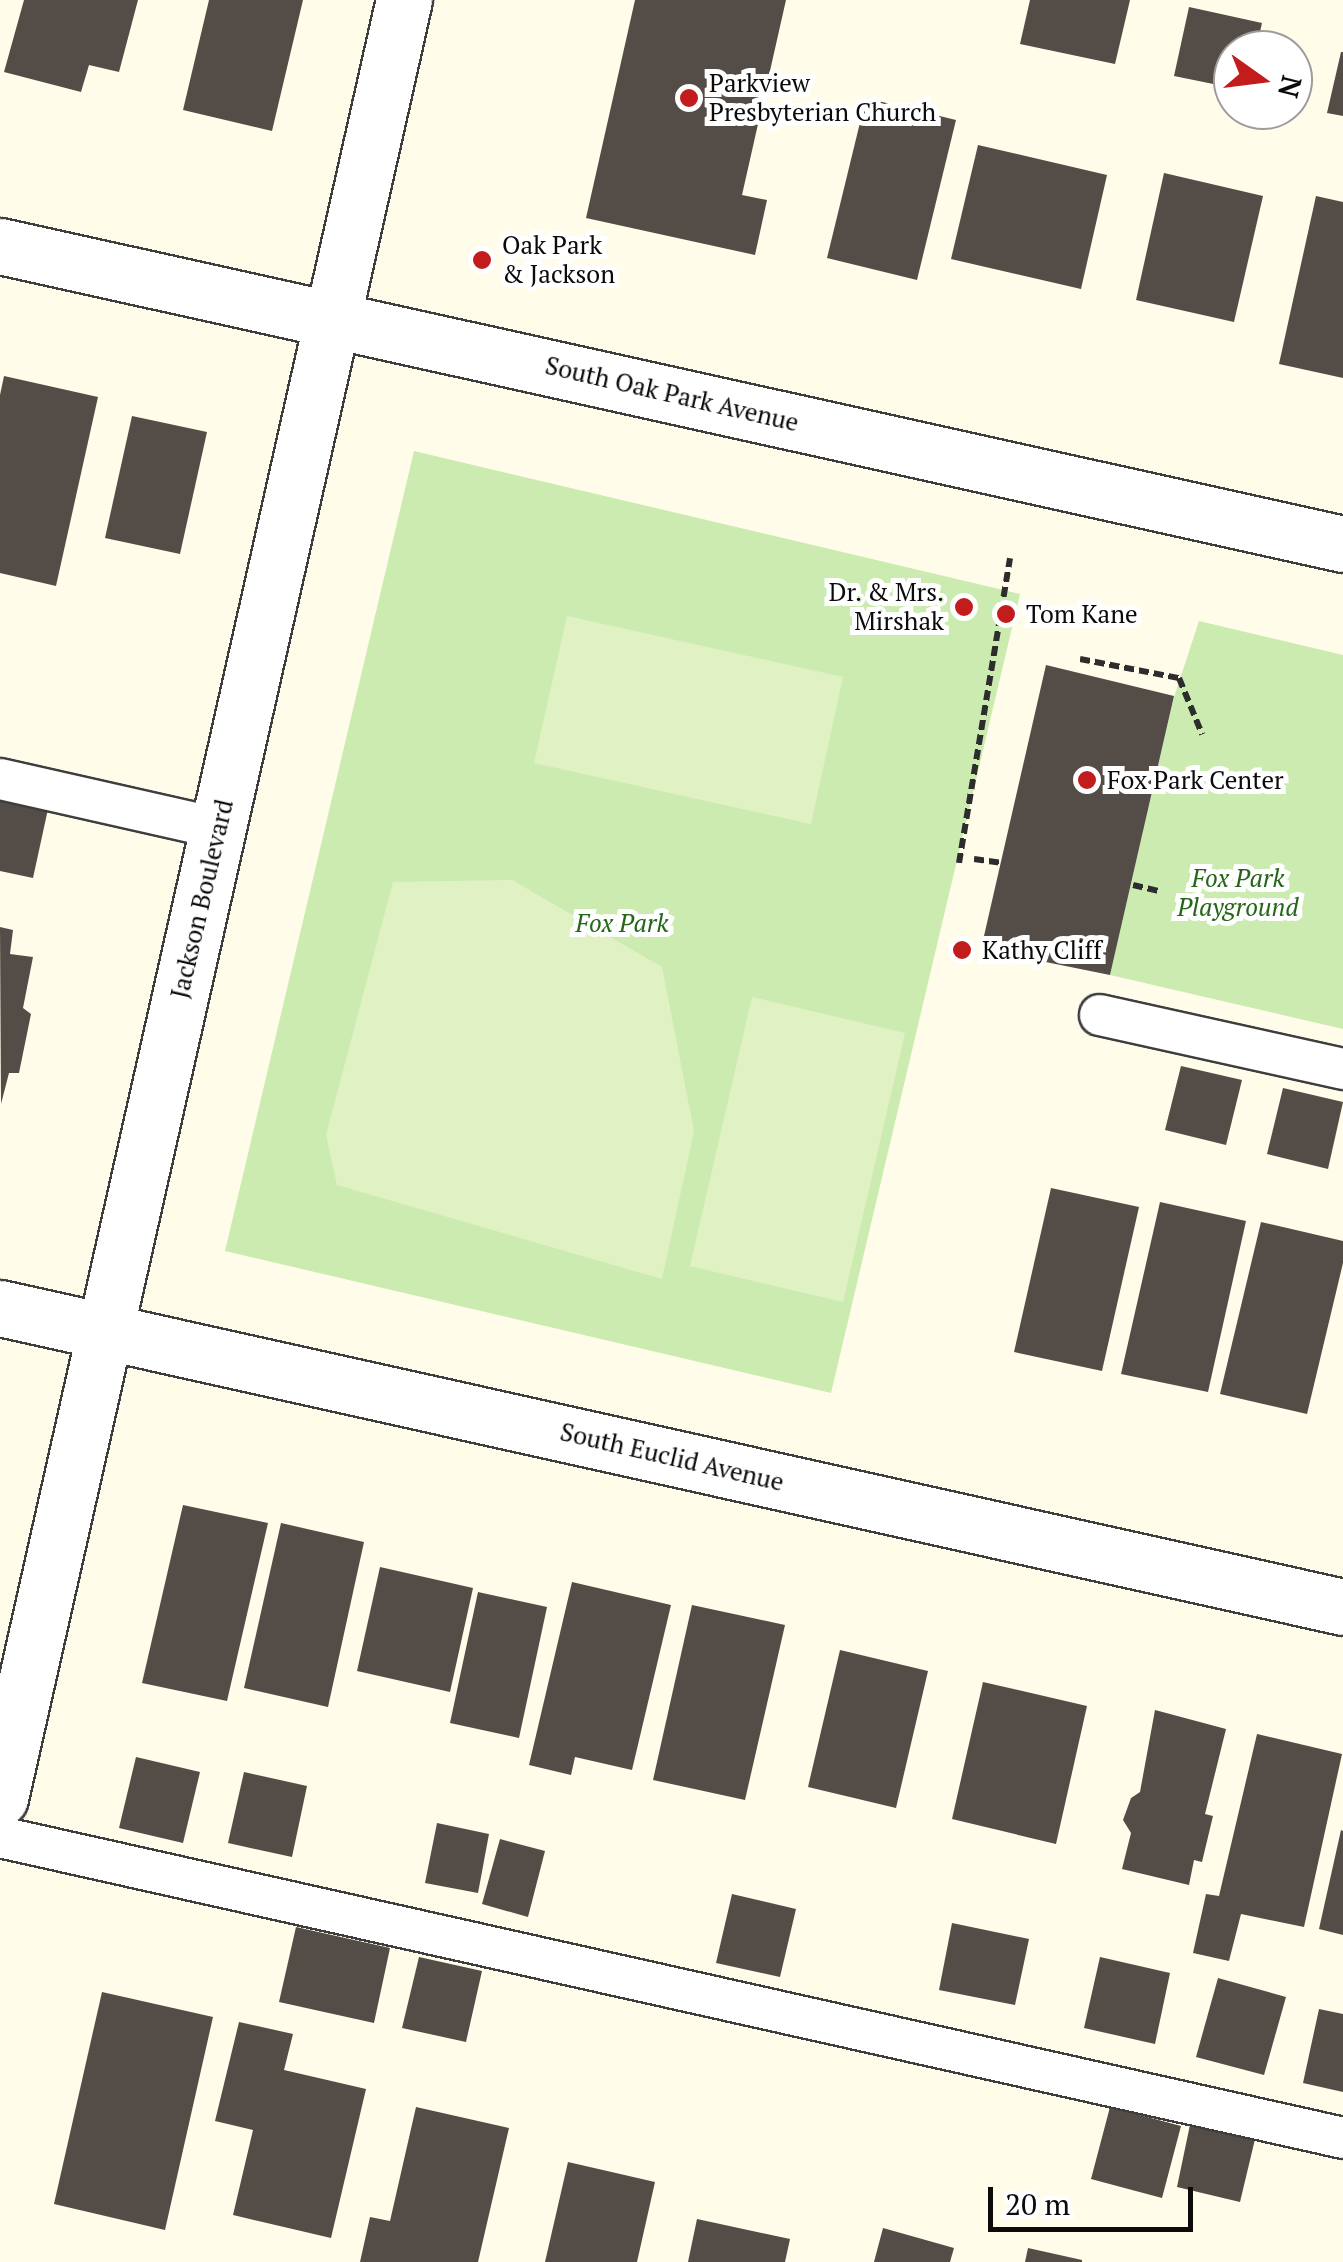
<!DOCTYPE html>
<html>
<head>
<meta charset="utf-8">
<style>
	body { margin:0 }
	#map { position:relative; width:1343px; height:2262px; overflow:hidden; background:#fffce9; font-family:"PT Serif",serif }
	div>[style] { position:absolute }
	.green>* { inset:0; background:#ccebb1 }
	.pitch>* { inset:0; background:#e0f2c4 }
	.building>* { inset:0; background:#544d47 }
	.path>* { height:6px; margin-top:-3px; transform-origin:0; background:repeating-linear-gradient(90deg,#2d2d2d 0 10px,transparent 0 15px) }
	.roads { filter:drop-shadow(2px 0 #3e3e3e) drop-shadow(-2px 0 #3e3e3e) drop-shadow(0 2px #3e3e3e) drop-shadow(0 -2px #3e3e3e) }
	.service>* { height:40px; margin:-20px; padding:0 20px; transform-origin:20px; border-radius:20px; background:#fff }
	.minor>* { height:55px; margin:-27.5px; padding:0 27.5px; transform-origin:27.5px; border-radius:27.5px; background:#fff }
	.tertiary>* { height:55px; margin:-27.5px; padding:0 27.5px; transform-origin:27.5px; border-radius:27.5px; background:#fff }
	.dots>* { width:28px; height:28px; translate:-50% -50%; box-sizing:border-box; border:5px solid #fff; border-radius:50% }
	span { translate:-50% -50%; white-space:nowrap; text-align:center; line-height:1.15; -webkit-text-stroke:10px #fff; paint-order:stroke }
	.poi-label { font-size:25px; color:#0b0b0b }
	.left { translate:0 -50%; text-align:left }
	.right { translate:-100% -50%; text-align:right }
	.street-label { font-size:25px; color:#0b0b0b }
	.park-label { font-size:25px; color:#256619; font-style:italic }
	.north { position:absolute; left:1213px; top:30px; width:100px; height:100px; box-sizing:border-box; background:#fff; border:2px solid #9d9d9d; border-radius:50%; rotate:104deg; font-size:28px; font-weight:700; line-height:40px; text-align:center; color:#0b0b0b }
	.north::after { content:''; display:block; margin:auto; width:35px; height:45px; background:#c21c1c; clip-path:polygon(50% 0,100% 100%,50% 72%,0 100%) }
	.scale { position:absolute; left:988px; top:2187px; width:205px; height:45px; box-sizing:border-box; border:5px solid #0b0b0b; border-top:0; padding-left:12px; font-size:30px; line-height:35px; white-space:nowrap; color:#0b0b0b; -webkit-text-stroke:8px #fff; paint-order:stroke }
</style>
</head>
<body>
<div id="map">
	<div class="green">
		<div style="clip-path:polygon(414px 451px,1020px 594px,831px 1393px,225px 1251px)"></div>
		<div style="clip-path:polygon(1199px 621px,1343px 655px,1343px 1029px,1110px 975px,1174px 697px)"></div>
	</div>
	<div class="pitch">
		<div style="clip-path:polygon(567px 616px,843px 677px,811px 824px,534px 763px)"></div>
		<div style="clip-path:polygon(512px 880px,662px 967px,694px 1131px,662px 1279px,337px 1185px,326px 1135px,393px 882px)"></div>
		<div style="clip-path:polygon(752px 997px,905px 1033px,843px 1302px,690px 1266px)"></div>
	</div>
	<div class="building">
		<div style="clip-path:polygon(24px 0,138px 0,119px 72px,89px 65px,81px 92px,4px 72px)"></div>
		<div style="clip-path:polygon(209px 0,303px 0,272px 131px,183px 110px)"></div>
		<div style="clip-path:polygon(635px 0,786px 0,742px 195px,767px 200px,755px 255px,586px 218px)"></div>
		<div style="clip-path:polygon(1030px 0,1130px 0,1115px 64px,1020px 44px)"></div>
		<div style="clip-path:polygon(1189px 7px,1262px 23px,1256px 50px,1233px 50px,1233px 88px,1174px 76px)"></div>
		<div style="clip-path:polygon(1341px 52px,1343px 52px,1343px 116px,1327px 113px)"></div>
		<div style="clip-path:polygon(866px 98px,956px 120px,917px 280px,827px 258px)"></div>
		<div style="clip-path:polygon(978px 145px,1107px 175px,1081px 289px,951px 259px)"></div>
		<div style="clip-path:polygon(1164px 173px,1263px 196px,1234px 322px,1136px 300px)"></div>
		<div style="clip-path:polygon(1316px 196px,1343px 202px,1343px 378px,1279px 364px)"></div>
		<div style="clip-path:polygon(4px 376px,98px 397px,56px 586px,0 573px,0 395px)"></div>
		<div style="clip-path:polygon(132px 416px,207px 432px,180px 554px,105px 538px)"></div>
		<div style="clip-path:polygon(1046px 665px,1174px 696px,1110px 975px,981px 949px)"></div>
		<div style="clip-path:polygon(0 799px,48px 809px,33px 878px,0 871px)"></div>
		<div style="clip-path:polygon(0 927px,13px 930px,10px 954px,33px 957px,23px 1008px,31px 1014px,19px 1073px,9px 1073px,1px 1104px)"></div>
		<div style="clip-path:polygon(1181px 1066px,1242px 1080px,1226px 1145px,1165px 1130px)"></div>
		<div style="clip-path:polygon(1283px 1088px,1343px 1102px,1328px 1169px,1267px 1154px)"></div>
		<div style="clip-path:polygon(1051px 1188px,1139px 1207px,1102px 1371px,1014px 1352px)"></div>
		<div style="clip-path:polygon(1160px 1202px,1246px 1221px,1208px 1392px,1121px 1374px)"></div>
		<div style="clip-path:polygon(1261px 1222px,1343px 1241px,1343px 1263px,1307px 1414px,1220px 1394px)"></div>
		<div style="clip-path:polygon(183px 1505px,268px 1523px,227px 1701px,142px 1683px)"></div>
		<div style="clip-path:polygon(281px 1523px,364px 1542px,328px 1707px,244px 1688px)"></div>
		<div style="clip-path:polygon(380px 1567px,473px 1588px,450px 1692px,357px 1671px)"></div>
		<div style="clip-path:polygon(572px 1582px,671px 1605px,632px 1770px,575px 1757px,571px 1775px,529px 1765px)"></div>
		<div style="clip-path:polygon(478px 1592px,547px 1607px,519px 1738px,450px 1723px)"></div>
		<div style="clip-path:polygon(692px 1605px,785px 1625px,745px 1800px,653px 1780px)"></div>
		<div style="clip-path:polygon(840px 1650px,928px 1671px,896px 1808px,808px 1787px)"></div>
		<div style="clip-path:polygon(983px 1682px,1087px 1706px,1056px 1844px,952px 1819px)"></div>
		<div style="clip-path:polygon(1155px 1710px,1226px 1729px,1205px 1814px,1213px 1816px,1202px 1862px,1194px 1860px,1189px 1885px,1122px 1869px,1131px 1833px,1123px 1820px,1131px 1798px,1140px 1792px)"></div>
		<div style="clip-path:polygon(1257px 1734px,1342px 1754px,1304px 1927px,1241px 1914px,1229px 1961px,1193px 1953px,1206px 1894px,1219px 1896px)"></div>
		<div style="clip-path:polygon(136px 1757px,200px 1772px,183px 1843px,119px 1828px)"></div>
		<div style="clip-path:polygon(244px 1772px,307px 1786px,292px 1857px,228px 1843px)"></div>
		<div style="clip-path:polygon(437px 1823px,489px 1834px,478px 1893px,425px 1883px)"></div>
		<div style="clip-path:polygon(1341px 1830px,1343px 1831px,1343px 1935px,1319px 1929px)"></div>
		<div style="clip-path:polygon(500px 1839px,545px 1851px,528px 1917px,482px 1904px)"></div>
		<div style="clip-path:polygon(732px 1894px,796px 1909px,780px 1977px,716px 1963px)"></div>
		<div style="clip-path:polygon(952px 1923px,1029px 1939px,1015px 2005px,939px 1990px)"></div>
		<div style="clip-path:polygon(296px 1927px,390px 1948px,374px 2023px,279px 2002px)"></div>
		<div style="clip-path:polygon(419px 1957px,482px 1971px,466px 2042px,402px 2028px)"></div>
		<div style="clip-path:polygon(1100px 1957px,1170px 1973px,1155px 2044px,1084px 2028px)"></div>
		<div style="clip-path:polygon(1218px 1978px,1286px 1997px,1264px 2075px,1196px 2057px)"></div>
		<div style="clip-path:polygon(102px 1992px,213px 2017px,165px 2230px,54px 2204px)"></div>
		<div style="clip-path:polygon(1319px 2009px,1343px 2014px,1343px 2092px,1303px 2083px)"></div>
		<div style="clip-path:polygon(239px 2022px,293px 2034px,284px 2070px,366px 2089px,331px 2238px,233px 2215px,253px 2130px,215px 2121px)"></div>
		<div style="clip-path:polygon(416px 2107px,509px 2128px,478px 2262px,360px 2262px,370px 2217px,390px 2221px)"></div>
		<div style="clip-path:polygon(1110px 2107px,1181px 2126px,1162px 2198px,1091px 2179px)"></div>
		<div style="clip-path:polygon(1191px 2120px,1256px 2135px,1240px 2202px,1177px 2187px)"></div>
		<div style="clip-path:polygon(568px 2162px,655px 2182px,637px 2262px,545px 2262px)"></div>
		<div style="clip-path:polygon(697px 2219px,790px 2239px,785px 2262px,688px 2262px)"></div>
		<div style="clip-path:polygon(883px 2228px,954px 2248px,950px 2262px,874px 2262px)"></div>
		<div style="clip-path:polygon(1028px 2248px,1082px 2260px,1082px 2262px,1025px 2262px)"></div>
	</div>
	<div class="path">
		<div style="left:1080px;top:659px;width:101px;rotate:10.9deg"></div>
		<div style="left:1179px;top:678px;width:61px;rotate:67.7deg"></div>
		<div style="left:974px;top:859px;width:27px;rotate:8deg"></div>
		<div style="left:959px;top:863px;width:309px;rotate:-80.5deg"></div>
		<div style="left:1133px;top:885px;width:27px;rotate:13deg"></div>
	</div>
	<div class="roads">
		<div class="service">
			<div style="left:0;top:779px;width:223px;rotate:12.7deg"></div>
			<div style="left:1100px;top:1015px;width:249px;rotate:12.5deg"></div>
			<div style="left:0;top:1837px;width:1376px;rotate:12.63deg"></div>
		</div>
		<div class="minor">
			<div style="left:0;top:1308px;width:1376px;rotate:12.55deg"></div>
		</div>
		<div class="tertiary">
			<div style="left:0;top:246px;width:1376px;rotate:12.51deg"></div>
			<div style="left:0;top:1798px;width:1843px;rotate:-77.34deg"></div>
		</div>
	</div>
	<div class="dots">
		<div style="left:689px;top:98px;background:#c21c1c"></div>
		<div style="left:482px;top:260px;background:#c21c1c"></div>
		<div style="left:964px;top:607px;background:#c21c1c"></div>
		<div style="left:1006px;top:614px;background:#c21c1c"></div>
		<div style="left:1087px;top:780px;background:#c21c1c"></div>
		<div style="left:962px;top:950px;background:#c21c1c"></div>
	</div>
	<div class="poi-label">
		<span class="left" style="left:709px;top:98px">Parkview<br>Presbyterian Church</span>
		<span class="left" style="left:502px;top:260px">Oak Park<br>&amp; Jackson</span>
		<span class="right" style="left:944px;top:607px">Dr. &amp; Mrs.<br>Mirshak</span>
		<span class="left" style="left:1026px;top:614px">Tom Kane</span>
		<span class="left" style="left:1107px;top:780px">Fox Park Center</span>
		<span class="left" style="left:982px;top:950px">Kathy Cliff</span>
	</div>
	<div class="street-label">
		<span style="left:672px;top:394px;rotate:13deg">South Oak Park Avenue</span>
		<span style="left:202px;top:899px;rotate:-77deg">Jackson Boulevard</span>
		<span style="left:672px;top:1457px;rotate:13deg">South Euclid Avenue</span>
	</div>
	<div class="park-label">
		<span style="left:1238px;top:893px">Fox Park<br>Playground</span>
		<span style="left:622px;top:923px">Fox Park</span>
	</div>
	<div class="north">N</div>
	<div class="scale">20 m</div>
</div>
</body>
</html>
